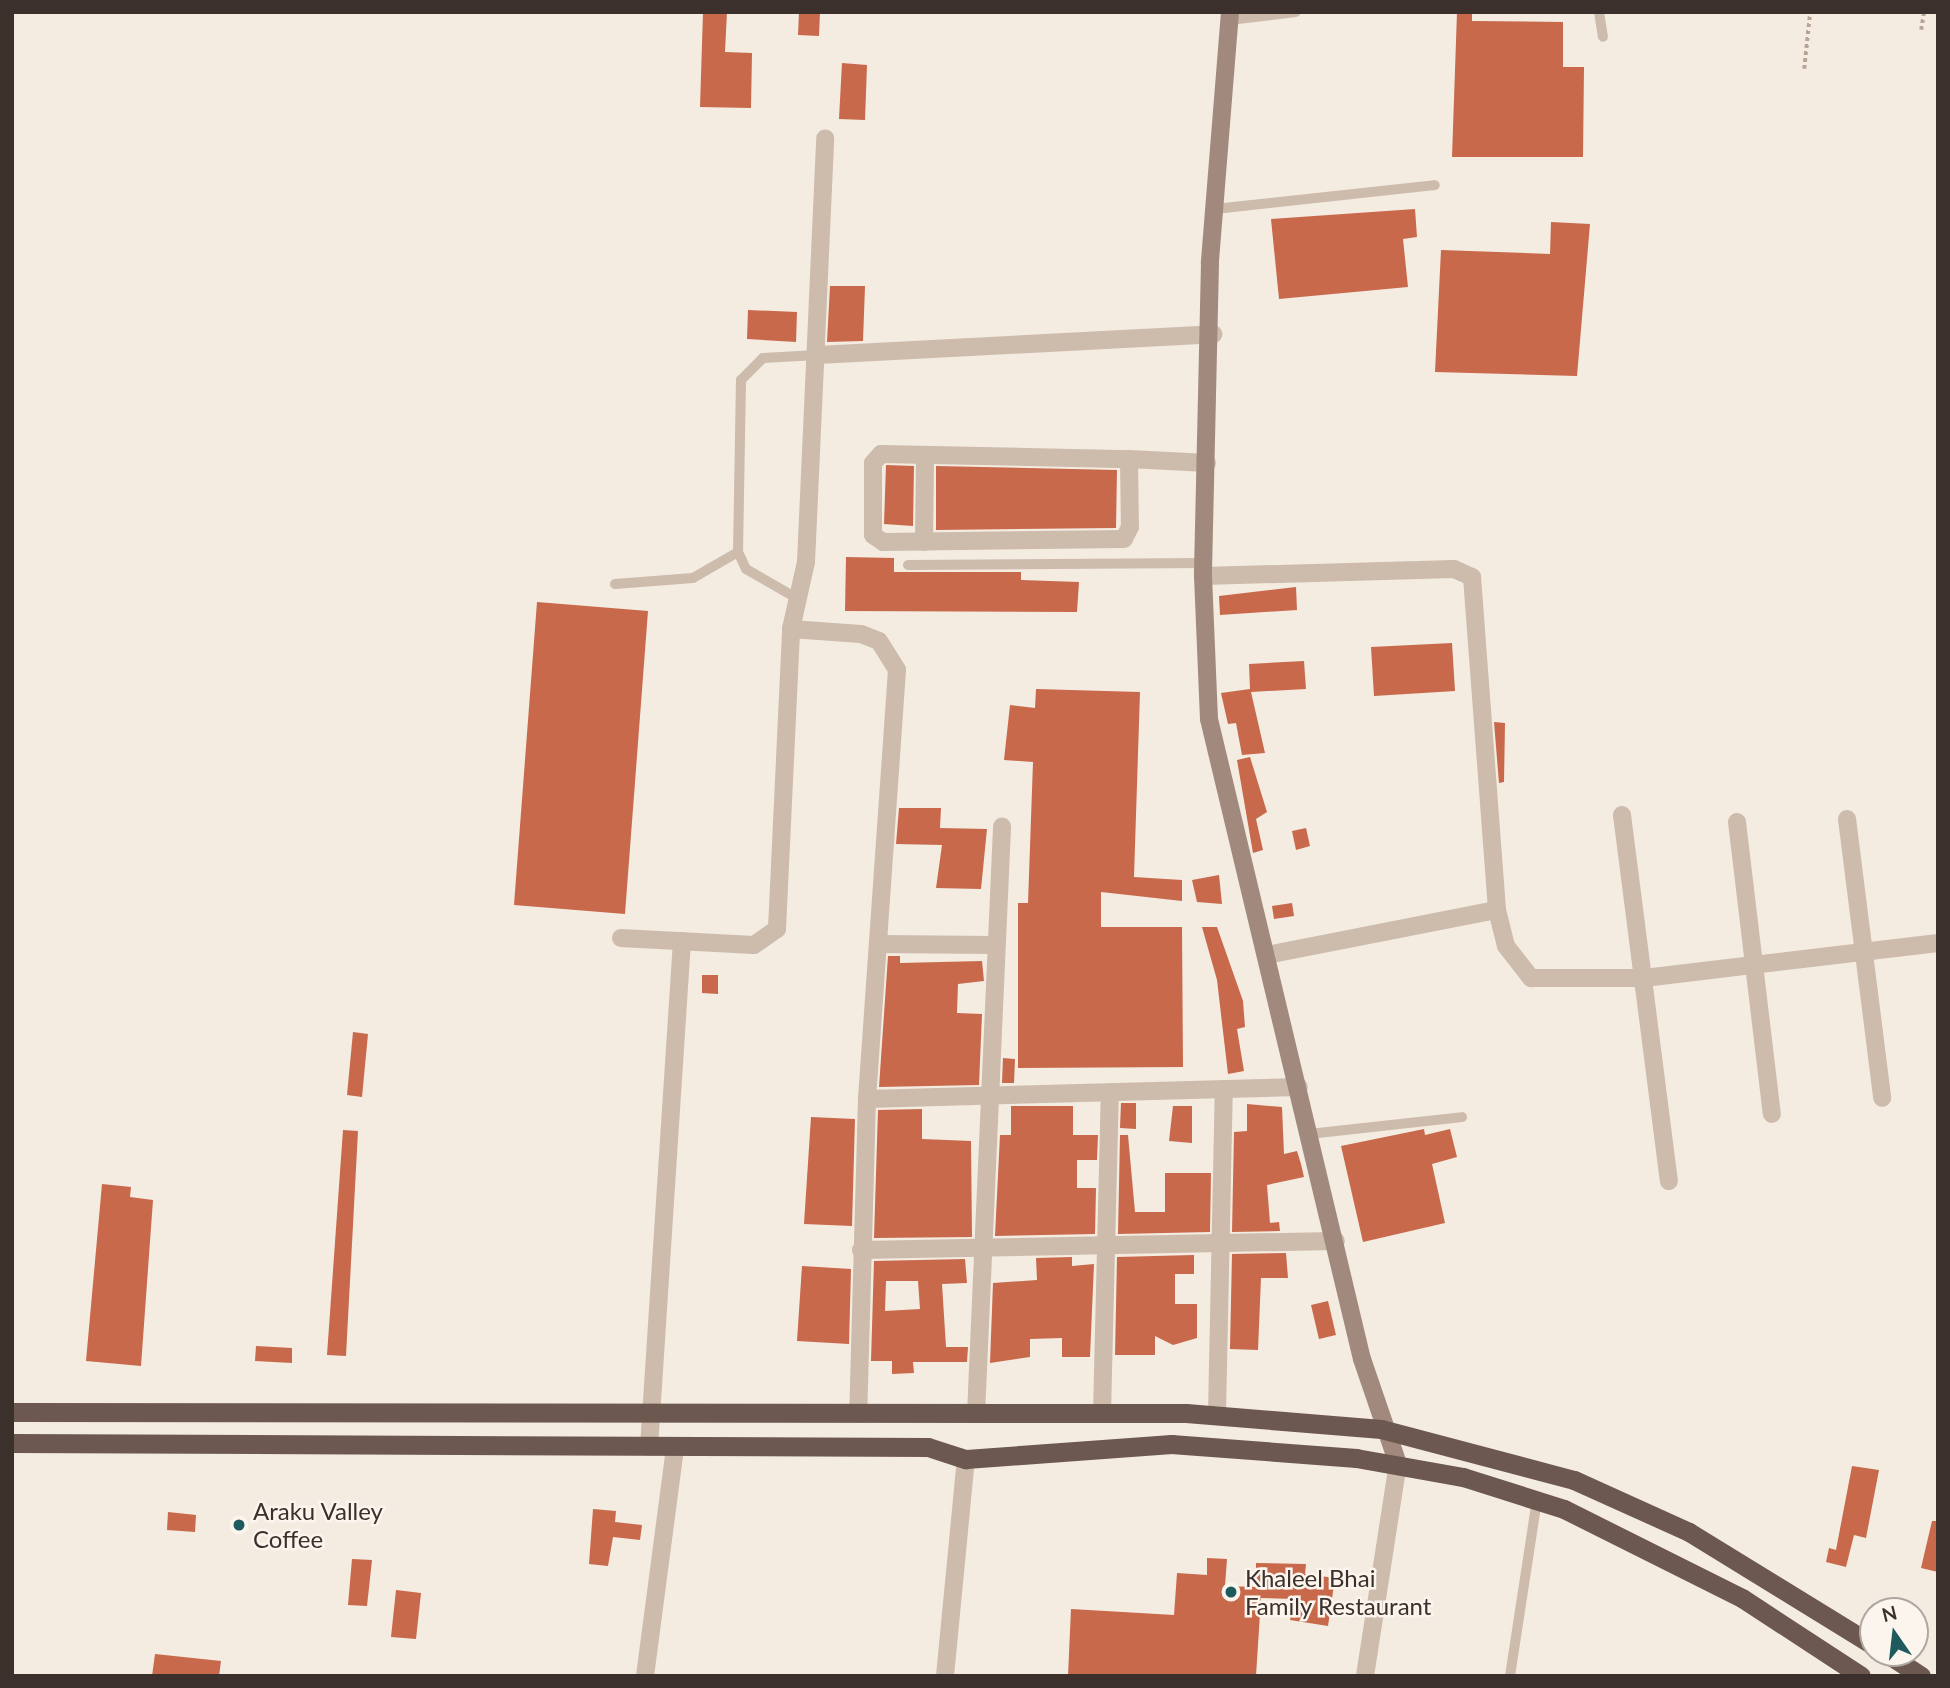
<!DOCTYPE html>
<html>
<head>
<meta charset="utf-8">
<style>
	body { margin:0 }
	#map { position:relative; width:1950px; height:1688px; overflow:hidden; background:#f4ebe1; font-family:Lato,sans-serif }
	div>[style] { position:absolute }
	.building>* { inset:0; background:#c8694b }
	.path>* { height:3.5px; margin-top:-1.75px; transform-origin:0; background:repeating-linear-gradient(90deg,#b9a596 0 3.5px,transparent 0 7px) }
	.service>* { height:10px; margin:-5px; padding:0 5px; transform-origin:5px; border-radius:5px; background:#cdbbac }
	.minor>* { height:18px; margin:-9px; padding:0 9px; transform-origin:9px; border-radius:9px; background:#cdbbac }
	.secondary>* { height:18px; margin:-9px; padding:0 9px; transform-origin:9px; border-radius:9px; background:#a18a7d }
	.trunk>* { height:19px; margin:-9.5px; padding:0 9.5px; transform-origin:9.5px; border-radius:9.5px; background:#6c584f }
	.dots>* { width:19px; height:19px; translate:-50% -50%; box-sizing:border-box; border:4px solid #fbf5ee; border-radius:50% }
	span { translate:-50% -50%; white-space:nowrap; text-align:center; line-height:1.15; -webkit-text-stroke:5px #fbf5ee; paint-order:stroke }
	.poi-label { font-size:24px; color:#3b302b }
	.left { translate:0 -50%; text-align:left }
	.frame { position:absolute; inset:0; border:14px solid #3b302b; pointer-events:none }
	.north { position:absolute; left:1859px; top:1597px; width:70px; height:70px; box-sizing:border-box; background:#fbf5ee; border:2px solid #aea6a0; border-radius:50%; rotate:346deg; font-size:19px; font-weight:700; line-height:28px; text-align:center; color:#3b302b }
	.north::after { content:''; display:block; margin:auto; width:24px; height:32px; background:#1f5a5e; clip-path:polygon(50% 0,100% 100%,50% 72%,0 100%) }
</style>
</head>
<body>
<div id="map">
	<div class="building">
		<div style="clip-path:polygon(703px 12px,727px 12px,725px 52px,752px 53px,751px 108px,700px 107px)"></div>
		<div style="clip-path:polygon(799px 12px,820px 12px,819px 36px,798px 35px)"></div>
		<div style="clip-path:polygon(1457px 12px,1472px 12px,1472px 21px,1563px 22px,1563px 67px,1584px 67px,1583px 157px,1452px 157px)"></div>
		<div style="clip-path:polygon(842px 63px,867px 65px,865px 120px,839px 119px)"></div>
		<div style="clip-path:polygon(1415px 209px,1417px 237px,1403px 239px,1408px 287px,1279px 299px,1271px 219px)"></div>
		<div style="clip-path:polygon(1551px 222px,1590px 224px,1577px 376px,1435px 372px,1441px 250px,1550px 254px)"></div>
		<div style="clip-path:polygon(830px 286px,865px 286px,863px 341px,827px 342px)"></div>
		<div style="clip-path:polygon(748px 310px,797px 312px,796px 342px,747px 339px)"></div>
		<div style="clip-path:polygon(886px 465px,914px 466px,913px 526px,884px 524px)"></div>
		<div style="clip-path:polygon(936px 466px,1117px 470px,1116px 528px,936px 530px)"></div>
		<div style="clip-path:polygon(846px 557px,894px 558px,894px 572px,1021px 572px,1021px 580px,1079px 582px,1077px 612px,845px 611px)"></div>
		<div style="clip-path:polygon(1296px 587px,1297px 610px,1220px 615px,1219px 596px)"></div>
		<div style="clip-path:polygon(537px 602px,648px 611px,625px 914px,514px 905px)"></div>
		<div style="clip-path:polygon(1452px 643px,1455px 691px,1374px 696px,1371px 647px)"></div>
		<div style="clip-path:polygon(1304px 661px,1306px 689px,1251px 692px,1265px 753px,1242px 755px,1236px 723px,1228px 724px,1221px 693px,1250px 689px,1249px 664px)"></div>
		<div style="clip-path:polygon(1036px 689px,1140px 692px,1134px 877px,1182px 880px,1182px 901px,1101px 892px,1101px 927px,1182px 927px,1183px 1067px,1018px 1068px,1018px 903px,1028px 903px,1033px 762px,1004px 760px,1010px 705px,1035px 708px)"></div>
		<div style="clip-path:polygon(1494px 722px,1505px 723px,1504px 782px,1499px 783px)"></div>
		<div style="clip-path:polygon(1250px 757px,1267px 812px,1256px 819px,1263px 850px,1253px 853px,1237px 760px)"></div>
		<div style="clip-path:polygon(899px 808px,941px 808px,940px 828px,987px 829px,981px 889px,936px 888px,942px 845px,896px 844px)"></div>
		<div style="clip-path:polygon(1306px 828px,1310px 846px,1296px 850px,1292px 831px)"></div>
		<div style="clip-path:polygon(1219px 875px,1222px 904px,1197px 902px,1192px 880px)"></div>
		<div style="clip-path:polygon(1292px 903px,1294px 916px,1274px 919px,1272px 906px)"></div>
		<div style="clip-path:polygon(1202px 927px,1217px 927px,1243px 1001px,1245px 1027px,1237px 1029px,1244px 1071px,1228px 1074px,1217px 980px)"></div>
		<div style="clip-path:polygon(888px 956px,900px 956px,900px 963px,982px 961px,984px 981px,958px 984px,957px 1013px,982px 1014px,979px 1085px,879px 1087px)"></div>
		<div style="clip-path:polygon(702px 975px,718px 975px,718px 994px,702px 993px)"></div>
		<div style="clip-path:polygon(353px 1032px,368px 1034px,362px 1097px,347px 1095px)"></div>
		<div style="clip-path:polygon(1003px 1058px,1015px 1059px,1014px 1083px,1002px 1083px)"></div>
		<div style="clip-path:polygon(1121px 1103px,1136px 1103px,1136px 1129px,1120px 1128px)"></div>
		<div style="clip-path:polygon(1247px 1104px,1282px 1107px,1284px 1154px,1297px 1151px,1301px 1164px,1304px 1177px,1267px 1185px,1270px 1223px,1279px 1222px,1280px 1231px,1232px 1232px,1234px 1132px,1247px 1131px)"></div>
		<div style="clip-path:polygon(1011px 1106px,1073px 1106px,1073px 1135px,1098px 1135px,1097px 1160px,1077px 1160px,1077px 1188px,1096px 1188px,1095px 1234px,995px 1236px,1000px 1135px,1011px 1135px)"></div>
		<div style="clip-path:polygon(1173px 1106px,1192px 1106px,1192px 1143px,1169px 1141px)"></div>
		<div style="clip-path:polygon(922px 1109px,922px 1139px,971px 1141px,972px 1237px,874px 1238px,878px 1110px)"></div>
		<div style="clip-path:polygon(811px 1117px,855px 1119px,852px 1226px,804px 1224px)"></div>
		<div style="clip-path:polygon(1424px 1129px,1425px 1135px,1450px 1129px,1457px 1157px,1432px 1164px,1445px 1223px,1363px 1242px,1341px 1146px)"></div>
		<div style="clip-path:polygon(343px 1130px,358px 1131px,346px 1356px,327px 1355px)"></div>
		<div style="clip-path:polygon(1120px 1135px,1128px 1135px,1135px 1212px,1165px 1212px,1165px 1173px,1211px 1173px,1210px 1232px,1118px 1234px)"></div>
		<div style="clip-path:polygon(102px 1184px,131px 1187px,130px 1197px,153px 1200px,141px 1366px,86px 1361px)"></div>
		<div style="clip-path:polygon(1286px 1253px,1288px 1278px,1261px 1278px,1258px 1350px,1230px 1349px,1232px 1254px)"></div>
		<div style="clip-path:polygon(1194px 1255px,1194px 1274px,1175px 1274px,1175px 1304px,1197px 1304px,1197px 1338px,1173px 1345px,1155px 1336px,1155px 1355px,1115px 1355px,1117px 1257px)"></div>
		<div style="clip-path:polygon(1072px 1257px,1072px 1266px,1094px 1264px,1090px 1357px,1062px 1357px,1062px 1338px,1030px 1339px,1030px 1357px,990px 1363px,993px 1283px,1037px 1280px,1036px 1258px)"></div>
		<div style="clip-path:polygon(evenodd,965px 1259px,967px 1283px,942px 1284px,946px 1347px,968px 1347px,967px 1362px,913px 1362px,914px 1373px,892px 1374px,892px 1361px,871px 1361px,874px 1261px,965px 1259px,886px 1281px,918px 1281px,920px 1309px,885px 1311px,886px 1281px)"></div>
		<div style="clip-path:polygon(802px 1266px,851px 1269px,849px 1344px,797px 1341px)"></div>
		<div style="clip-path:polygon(1328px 1301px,1336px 1335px,1319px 1339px,1311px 1305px)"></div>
		<div style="clip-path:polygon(256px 1346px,292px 1348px,292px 1363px,255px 1361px)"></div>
		<div style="clip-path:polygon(1852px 1466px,1879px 1470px,1866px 1538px,1854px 1535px,1846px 1567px,1826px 1562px,1829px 1548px,1836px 1550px)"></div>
		<div style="clip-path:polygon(593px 1509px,616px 1511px,615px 1522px,642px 1525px,640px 1540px,613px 1537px,608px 1566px,589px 1564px)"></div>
		<div style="clip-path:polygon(168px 1512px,196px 1515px,195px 1532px,167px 1530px)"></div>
		<div style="clip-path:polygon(1932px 1521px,1938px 1521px,1938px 1572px,1921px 1568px)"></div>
		<div style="clip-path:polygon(1207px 1558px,1227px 1559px,1225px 1586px,1256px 1587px,1256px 1563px,1306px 1564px,1305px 1574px,1335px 1578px,1328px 1626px,1290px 1620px,1294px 1599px,1261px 1598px,1256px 1676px,1068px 1676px,1071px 1609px,1174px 1615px,1177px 1573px,1207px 1575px)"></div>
		<div style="clip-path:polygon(352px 1559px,372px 1560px,367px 1606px,348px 1605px)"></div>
		<div style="clip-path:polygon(396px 1590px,421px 1593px,416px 1639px,391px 1637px)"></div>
		<div style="clip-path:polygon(155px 1654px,221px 1661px,219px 1676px,152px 1676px)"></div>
	</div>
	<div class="path">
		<div style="left:1921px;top:30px;width:18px;rotate:-81deg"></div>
		<div style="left:1804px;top:69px;width:57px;rotate:-84deg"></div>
	</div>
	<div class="service">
		<div style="left:1599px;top:12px;width:25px;rotate:81deg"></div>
		<div style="left:1230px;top:20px;width:66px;rotate:-6.9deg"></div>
		<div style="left:1215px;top:209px;width:221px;rotate:-6.2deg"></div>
		<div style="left:908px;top:565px;width:296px;rotate:-0.4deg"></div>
		<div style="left:615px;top:584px;width:78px;rotate:-4.4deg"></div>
		<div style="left:693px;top:578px;width:52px;rotate:-30deg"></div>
		<div style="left:793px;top:596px;width:54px;rotate:-150.1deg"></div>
		<div style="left:746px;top:569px;width:19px;rotate:-115deg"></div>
		<div style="left:738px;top:552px;width:172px;rotate:-89deg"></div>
		<div style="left:741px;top:380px;width:31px;rotate:-45deg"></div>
		<div style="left:763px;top:358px;width:54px;rotate:-3.2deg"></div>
		<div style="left:1309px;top:1134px;width:154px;rotate:-6.3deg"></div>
		<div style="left:1510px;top:1676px;width:178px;rotate:-81.3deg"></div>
	</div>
	<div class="minor">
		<div style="left:818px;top:355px;width:396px;rotate:-3deg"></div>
		<div style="left:1129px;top:459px;width:68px;rotate:89.2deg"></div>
		<div style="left:1130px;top:527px;width:13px;rotate:117deg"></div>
		<div style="left:1124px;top:539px;width:241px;rotate:179.3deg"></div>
		<div style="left:883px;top:542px;width:12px;rotate:-145deg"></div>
		<div style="left:873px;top:535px;width:72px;rotate:-90deg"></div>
		<div style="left:873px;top:463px;width:12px;rotate:-48deg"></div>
		<div style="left:881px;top:454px;width:248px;rotate:1.2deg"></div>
		<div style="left:1129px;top:459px;width:78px;rotate:2.9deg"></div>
		<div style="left:924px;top:542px;width:87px;rotate:-89.3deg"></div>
		<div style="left:1203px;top:576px;width:251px;rotate:-1.6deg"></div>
		<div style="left:1454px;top:569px;width:20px;rotate:24deg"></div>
		<div style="left:1472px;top:577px;width:334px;rotate:85.7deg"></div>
		<div style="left:1497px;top:910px;width:37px;rotate:76deg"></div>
		<div style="left:1506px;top:946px;width:41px;rotate:52deg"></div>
		<div style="left:1531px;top:978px;width:113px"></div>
		<div style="left:1644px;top:978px;width:296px;rotate:-6.8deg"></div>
		<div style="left:791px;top:629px;width:70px;rotate:4.1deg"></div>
		<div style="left:861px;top:634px;width:19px;rotate:21deg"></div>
		<div style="left:879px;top:641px;width:34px;rotate:58deg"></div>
		<div style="left:897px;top:670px;width:430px;rotate:94deg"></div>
		<div style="left:867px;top:1099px;width:315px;rotate:91.6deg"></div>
		<div style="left:1622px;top:815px;width:369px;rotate:82.7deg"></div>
		<div style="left:1847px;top:819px;width:281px;rotate:82.8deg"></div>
		<div style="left:1737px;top:822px;width:294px;rotate:83.2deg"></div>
		<div style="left:621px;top:938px;width:133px;rotate:3deg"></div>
		<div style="left:754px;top:945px;width:28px;rotate:-35deg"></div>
		<div style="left:777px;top:929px;width:300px;rotate:-87.3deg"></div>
		<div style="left:791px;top:629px;width:69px;rotate:-77.4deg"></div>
		<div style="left:806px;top:562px;width:424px;rotate:-87.4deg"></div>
		<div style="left:878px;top:944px;width:117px;rotate:0.5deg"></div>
		<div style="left:1267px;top:955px;width:234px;rotate:-11.1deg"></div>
		<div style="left:867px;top:1099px;width:432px;rotate:-1.6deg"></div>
		<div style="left:861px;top:1250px;width:475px;rotate:-1.1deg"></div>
		<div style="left:1102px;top:1413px;width:320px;rotate:-88.6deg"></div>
		<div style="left:976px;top:1414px;width:588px;rotate:-87.46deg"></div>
		<div style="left:1217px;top:1414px;width:323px;rotate:-88.8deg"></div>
		<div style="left:649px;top:1447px;width:507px;rotate:-86.27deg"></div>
		<div style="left:645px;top:1676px;width:230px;rotate:-82.5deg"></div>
		<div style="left:945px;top:1676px;width:218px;rotate:-84.5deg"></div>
		<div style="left:1365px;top:1676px;width:215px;rotate:-81.2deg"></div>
	</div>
	<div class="secondary">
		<div style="left:1230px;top:12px;width:252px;rotate:94.6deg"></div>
		<div style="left:1210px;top:263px;width:313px;rotate:91.3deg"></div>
		<div style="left:1203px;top:576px;width:143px;rotate:87.6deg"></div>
		<div style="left:1209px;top:719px;width:658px;rotate:76.56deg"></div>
		<div style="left:1362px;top:1359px;width:111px;rotate:71.1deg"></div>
	</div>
	<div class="trunk">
		<div style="left:12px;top:1412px;width:1174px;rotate:0.05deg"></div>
		<div style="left:1186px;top:1413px;width:196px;rotate:4.7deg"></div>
		<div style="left:1381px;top:1429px;width:200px;rotate:14.8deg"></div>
		<div style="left:1574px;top:1480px;width:126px;rotate:24.3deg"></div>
		<div style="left:1689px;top:1532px;width:216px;rotate:31.6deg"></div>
		<div style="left:12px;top:1443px;width:916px;rotate:0.25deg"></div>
		<div style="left:928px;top:1447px;width:40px;rotate:18deg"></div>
		<div style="left:966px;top:1459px;width:206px;rotate:-4.2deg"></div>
		<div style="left:1171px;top:1444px;width:186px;rotate:4.3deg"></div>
		<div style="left:1356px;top:1458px;width:109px;rotate:10.1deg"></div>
		<div style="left:1463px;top:1477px;width:106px;rotate:17.6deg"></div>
		<div style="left:1564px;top:1509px;width:199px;rotate:26.6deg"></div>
		<div style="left:1742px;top:1598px;width:142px;rotate:33.2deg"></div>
		<div style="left:1886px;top:1653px;width:42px;rotate:33.3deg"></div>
	</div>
	<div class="dots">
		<div style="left:239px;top:1525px;background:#1f5a5e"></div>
		<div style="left:1231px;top:1592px;background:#1f5a5e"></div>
	</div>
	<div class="poi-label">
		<span class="left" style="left:253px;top:1525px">Araku Valley<br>Coffee</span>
		<span class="left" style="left:1245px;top:1592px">Khaleel Bhai<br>Family Restaurant</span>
	</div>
	<div class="frame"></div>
	<div class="north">N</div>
</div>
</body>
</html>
